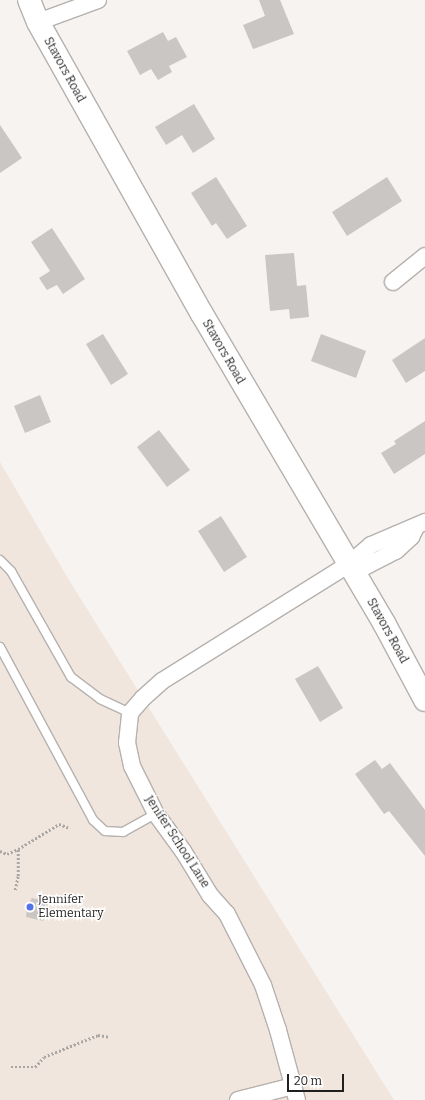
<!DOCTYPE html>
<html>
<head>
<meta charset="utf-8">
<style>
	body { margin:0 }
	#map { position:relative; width:425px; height:1100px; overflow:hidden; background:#f7f3f0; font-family:Bitter,serif }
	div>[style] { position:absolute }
	.built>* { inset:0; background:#f1e6de }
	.building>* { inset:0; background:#cac6c3 }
	.path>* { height:2.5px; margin-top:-1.25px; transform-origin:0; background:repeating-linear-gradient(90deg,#a9a6a4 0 2px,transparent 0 4px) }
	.roads { filter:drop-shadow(1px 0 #b5b1ae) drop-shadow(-1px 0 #b5b1ae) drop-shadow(0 1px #b5b1ae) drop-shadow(0 -1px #b5b1ae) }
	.lane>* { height:8px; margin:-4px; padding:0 4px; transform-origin:4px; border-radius:4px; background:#fff }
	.street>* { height:16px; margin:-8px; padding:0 8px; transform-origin:8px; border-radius:8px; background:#fff }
	.secondary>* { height:22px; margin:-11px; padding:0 11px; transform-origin:11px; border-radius:11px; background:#fff }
	.dots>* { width:11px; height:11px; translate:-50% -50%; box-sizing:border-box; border:2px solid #fff; border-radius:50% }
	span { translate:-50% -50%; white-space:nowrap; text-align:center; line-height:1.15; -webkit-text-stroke:3px #fff; paint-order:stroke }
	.street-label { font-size:12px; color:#211f1e }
	.poi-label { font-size:12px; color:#211f1e }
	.left { translate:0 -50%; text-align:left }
	.scale { position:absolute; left:287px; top:1074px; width:57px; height:18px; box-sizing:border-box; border:2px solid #211f1e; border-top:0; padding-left:5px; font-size:12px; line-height:14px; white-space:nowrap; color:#211f1e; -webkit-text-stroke:3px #fff; paint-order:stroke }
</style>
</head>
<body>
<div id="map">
	<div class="built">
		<div style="clip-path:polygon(0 462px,69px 580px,394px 1100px,0 1100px)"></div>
	</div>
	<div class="building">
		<div style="clip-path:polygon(259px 0,280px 0,294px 34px,253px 49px,243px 25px,265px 16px)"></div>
		<div style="clip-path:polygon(163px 32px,168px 41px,176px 37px,187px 57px,169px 66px,172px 72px,158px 80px,151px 69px,140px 75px,127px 51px)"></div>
		<div style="clip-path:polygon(194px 104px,215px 139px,193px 153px,182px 135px,166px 145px,155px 127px)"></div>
		<div style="clip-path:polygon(0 125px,22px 158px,0 173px)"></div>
		<div style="clip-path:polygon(216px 177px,247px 226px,227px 239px,216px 223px,212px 226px,191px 193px)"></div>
		<div style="clip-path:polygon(387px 177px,402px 201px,347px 236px,332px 212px)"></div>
		<div style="clip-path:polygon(52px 228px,85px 279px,63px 294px,57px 285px,47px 290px,39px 278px,50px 271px,31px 242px)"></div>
		<div style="clip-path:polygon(294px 253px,297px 286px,306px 285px,309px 317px,290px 319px,289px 309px,270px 311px,265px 255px)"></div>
		<div style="clip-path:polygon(103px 334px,128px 374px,111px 385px,86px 344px)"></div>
		<div style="clip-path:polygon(321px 334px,366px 351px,356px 378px,311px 361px)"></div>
		<div style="clip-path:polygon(425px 338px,425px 371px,406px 383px,392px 360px)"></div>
		<div style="clip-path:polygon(40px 395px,51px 422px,25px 433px,14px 406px)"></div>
		<div style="clip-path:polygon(425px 421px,425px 454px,394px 474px,381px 453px,396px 444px,394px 441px)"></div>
		<div style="clip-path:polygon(159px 430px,190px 470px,167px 487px,137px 447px)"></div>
		<div style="clip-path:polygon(221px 516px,247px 557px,224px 572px,198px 531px)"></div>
		<div style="clip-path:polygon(318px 666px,343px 708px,320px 722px,295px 679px)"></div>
		<div style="clip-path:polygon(375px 760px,382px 769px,390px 763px,425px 810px,425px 856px,389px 811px,384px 814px,355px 774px)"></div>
		<div style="clip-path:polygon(32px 898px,48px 902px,43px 921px,26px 917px,27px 907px)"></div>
	</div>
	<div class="path">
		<div style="left:0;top:851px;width:8px;rotate:23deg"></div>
		<div style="left:7px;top:854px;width:12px;rotate:-24deg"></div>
		<div style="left:15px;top:890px;width:14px;rotate:-78deg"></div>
		<div style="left:18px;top:876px;width:27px;rotate:-90deg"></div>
		<div style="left:18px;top:849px;width:48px;rotate:-31.4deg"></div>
		<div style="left:59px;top:824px;width:12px;rotate:20deg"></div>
		<div style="left:11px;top:1067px;width:24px"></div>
		<div style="left:35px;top:1067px;width:13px;rotate:-48deg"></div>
		<div style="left:44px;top:1057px;width:58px;rotate:-22.2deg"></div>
		<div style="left:98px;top:1035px;width:12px;rotate:9deg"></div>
	</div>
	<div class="roads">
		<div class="lane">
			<div style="left:0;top:560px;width:16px;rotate:45deg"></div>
			<div style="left:11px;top:571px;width:122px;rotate:60.5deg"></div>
			<div style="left:71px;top:677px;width:36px;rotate:37deg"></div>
			<div style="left:100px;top:699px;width:33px;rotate:25deg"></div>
			<div style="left:0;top:647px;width:196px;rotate:61.7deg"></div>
			<div style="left:93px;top:820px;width:16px;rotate:43deg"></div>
			<div style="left:105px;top:831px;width:18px;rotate:3deg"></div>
			<div style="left:123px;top:832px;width:38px;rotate:-29deg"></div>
		</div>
		<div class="street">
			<div style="left:38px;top:22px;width:64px;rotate:-20.1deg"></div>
			<div style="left:393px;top:282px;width:41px;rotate:-39.1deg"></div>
			<div style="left:349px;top:564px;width:15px;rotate:11deg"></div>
			<div style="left:364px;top:567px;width:36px;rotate:-27deg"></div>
			<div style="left:396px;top:551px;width:21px;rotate:-43deg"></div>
			<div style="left:411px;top:537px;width:11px;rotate:-63deg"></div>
			<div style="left:238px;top:1100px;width:57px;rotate:-14.3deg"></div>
			<div style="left:297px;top:1100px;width:73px;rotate:-105.2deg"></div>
			<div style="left:278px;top:1030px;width:47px;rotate:-108.4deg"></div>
			<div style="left:263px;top:985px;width:80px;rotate:-116.9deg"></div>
			<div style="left:227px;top:914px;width:25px;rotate:-132deg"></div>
			<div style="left:210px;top:895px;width:52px;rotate:-121.5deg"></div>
			<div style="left:183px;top:851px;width:46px;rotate:-126.1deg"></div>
			<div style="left:156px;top:814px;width:54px;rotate:-116.6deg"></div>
			<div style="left:132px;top:766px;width:24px;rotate:-102deg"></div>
			<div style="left:127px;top:743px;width:30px;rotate:-84deg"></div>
			<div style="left:130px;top:713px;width:18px;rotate:-49deg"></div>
			<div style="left:142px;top:699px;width:27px;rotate:-42deg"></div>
			<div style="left:162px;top:681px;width:221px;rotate:-32deg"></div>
			<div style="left:349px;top:564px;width:29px;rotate:-41deg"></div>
			<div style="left:371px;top:545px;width:59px;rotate:-23.1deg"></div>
		</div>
		<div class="secondary">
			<div style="left:29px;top:0;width:24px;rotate:68deg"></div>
			<div style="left:38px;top:22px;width:335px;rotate:60.7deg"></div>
			<div style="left:202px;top:314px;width:361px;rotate:59.5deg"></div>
			<div style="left:385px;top:625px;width:85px;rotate:61.9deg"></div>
		</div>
	</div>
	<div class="dots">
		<div style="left:30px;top:907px;background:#5473e8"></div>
	</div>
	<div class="street-label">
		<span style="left:64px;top:70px;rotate:61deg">Stavors Road</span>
		<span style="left:223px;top:352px;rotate:60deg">Stavors Road</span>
		<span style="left:387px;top:631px;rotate:61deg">Stavors Road</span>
		<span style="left:177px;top:842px;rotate:57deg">Jenifer School Lane</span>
	</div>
	<div class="poi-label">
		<span class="left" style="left:38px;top:907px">Jennifer<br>Elementary</span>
	</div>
	<div class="scale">20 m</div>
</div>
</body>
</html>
